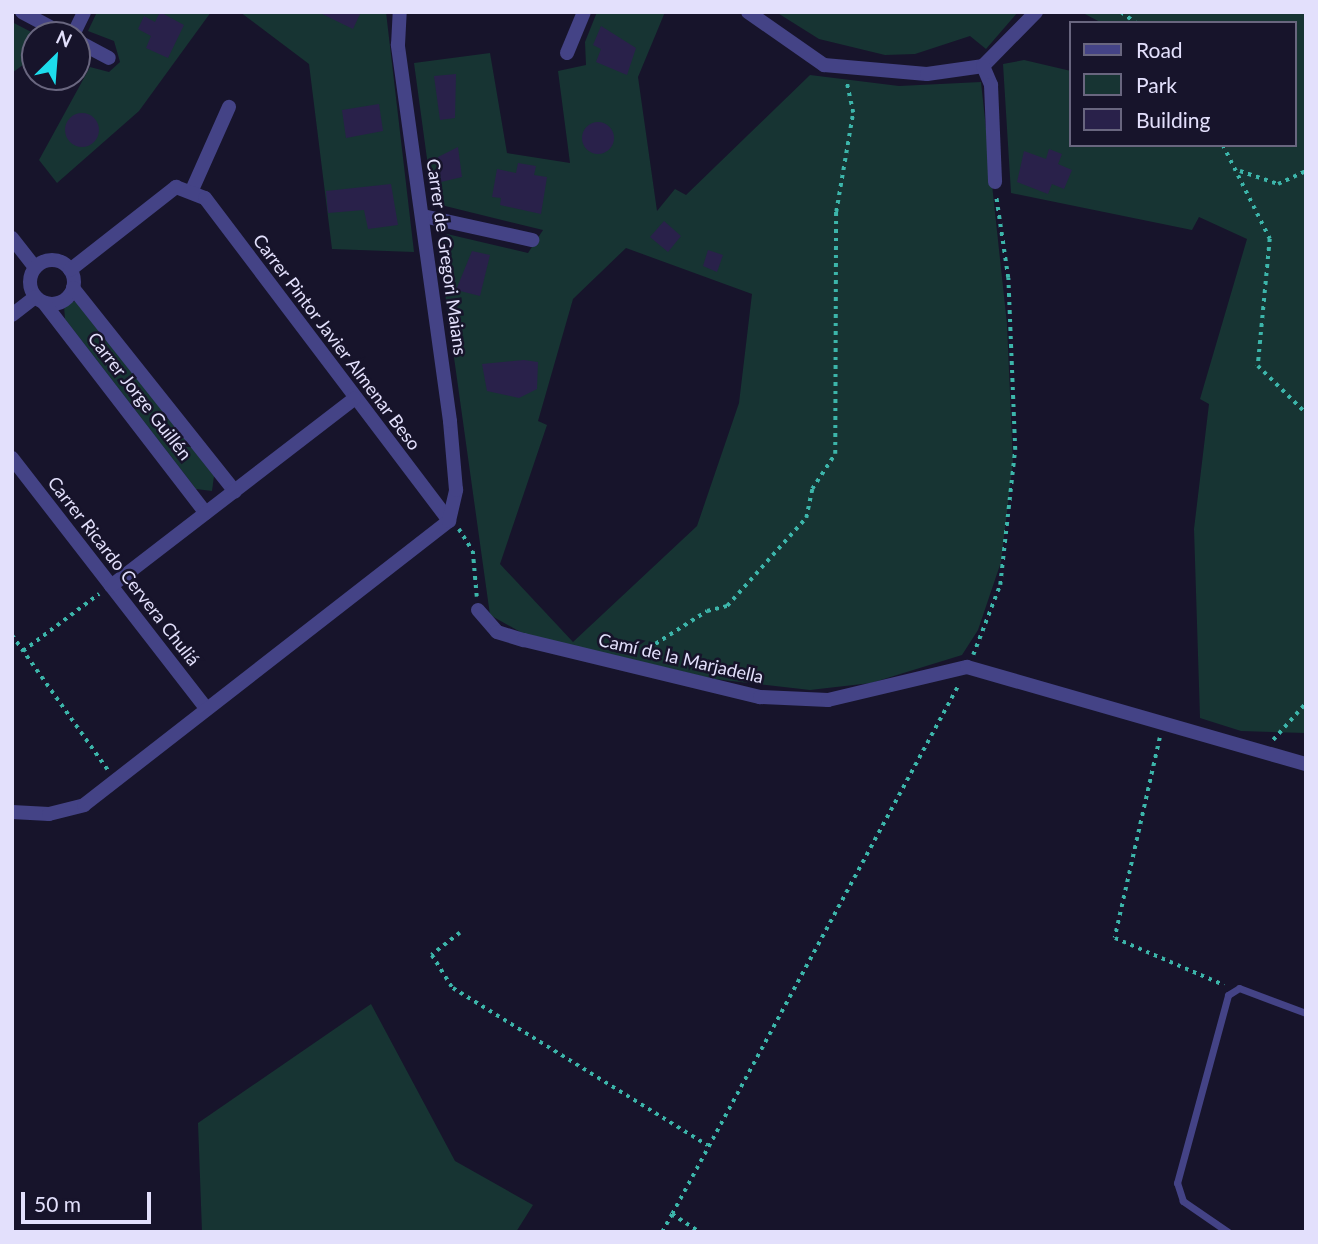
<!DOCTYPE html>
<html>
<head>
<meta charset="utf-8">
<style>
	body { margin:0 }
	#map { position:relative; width:1318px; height:1244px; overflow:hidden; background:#17142b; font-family:Lato,sans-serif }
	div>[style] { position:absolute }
	.green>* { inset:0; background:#173433 }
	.building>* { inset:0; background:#29214a }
	.round { border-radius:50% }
	.path>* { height:3.5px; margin-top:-1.75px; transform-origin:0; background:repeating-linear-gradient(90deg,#3cb5aa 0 3.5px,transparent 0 8.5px) }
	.service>* { height:7px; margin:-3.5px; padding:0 3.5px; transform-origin:3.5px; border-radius:3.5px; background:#444386 }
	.minor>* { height:14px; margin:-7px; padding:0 7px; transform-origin:7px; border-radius:7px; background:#444386 }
	.minor>.ring { margin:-7px; padding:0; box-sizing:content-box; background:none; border:14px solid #444386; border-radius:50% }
	span { translate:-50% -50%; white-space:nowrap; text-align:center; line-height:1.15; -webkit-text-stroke:5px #17142b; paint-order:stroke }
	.street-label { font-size:18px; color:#e3e0fc }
	.frame { position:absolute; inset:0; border:14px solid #e3e0fc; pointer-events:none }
	.legend { position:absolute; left:1069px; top:21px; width:228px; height:126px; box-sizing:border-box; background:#17142b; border:2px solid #69667f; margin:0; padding:9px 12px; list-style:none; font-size:21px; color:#e3e0fc }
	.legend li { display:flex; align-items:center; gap:14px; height:35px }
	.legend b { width:35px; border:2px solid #69667f }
	.north { position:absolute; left:21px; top:21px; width:70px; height:70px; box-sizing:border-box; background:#17142b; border:2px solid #69667f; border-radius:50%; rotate:25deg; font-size:19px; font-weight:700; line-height:28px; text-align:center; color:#e3e0fc }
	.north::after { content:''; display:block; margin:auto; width:24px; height:32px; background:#1ddcec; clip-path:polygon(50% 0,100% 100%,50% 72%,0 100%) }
	.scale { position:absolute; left:21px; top:1192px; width:130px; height:32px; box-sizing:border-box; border:4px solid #e3e0fc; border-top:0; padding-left:9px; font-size:21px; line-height:24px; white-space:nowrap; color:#e3e0fc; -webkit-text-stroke:5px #17142b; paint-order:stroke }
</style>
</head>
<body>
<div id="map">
	<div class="green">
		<div style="clip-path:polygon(97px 12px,211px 12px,139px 111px,57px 183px,39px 160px,90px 67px,109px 72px,120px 62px,114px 41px,88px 31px)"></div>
		<div style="clip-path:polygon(240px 12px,386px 12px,414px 252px,332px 249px,309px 64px)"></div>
		<div style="clip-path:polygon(evenodd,597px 12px,665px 12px,638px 77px,657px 211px,675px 189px,686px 195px,810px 75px,899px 86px,981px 82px,1007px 324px,1013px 463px,1001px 562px,978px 630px,962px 655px,871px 683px,810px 690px,714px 679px,524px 634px,490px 615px,438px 243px,447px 234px,528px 253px,543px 230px,433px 203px,414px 63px,490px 53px,507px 153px,570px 163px,558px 71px,586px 65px,585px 42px,597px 12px,626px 248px,752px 294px,739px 403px,697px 526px,573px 642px,500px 564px,547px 425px,538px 421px,573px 299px,626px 248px)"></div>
		<div style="clip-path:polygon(776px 12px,1018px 12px,986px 49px,970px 36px,915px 54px,885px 55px,819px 39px)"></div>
		<div style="clip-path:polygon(1081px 12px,1306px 12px,1306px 733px,1241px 731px,1200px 718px,1194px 529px,1209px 404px,1200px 399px,1247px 239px,1199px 217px,1192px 230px,1011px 193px,1003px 64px,1024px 60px,1071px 71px,1071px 145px,1295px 145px,1295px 23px,1102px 23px)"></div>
		<div style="clip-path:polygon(12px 22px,37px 35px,35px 56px,12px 73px)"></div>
		<div style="clip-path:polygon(75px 301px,214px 476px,212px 491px,196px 489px,65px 319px,64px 306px)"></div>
		<div style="clip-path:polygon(371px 1004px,455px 1161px,533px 1205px,516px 1232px,202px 1232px,198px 1123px)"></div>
	</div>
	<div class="building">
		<div style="clip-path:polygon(160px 12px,184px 25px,168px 58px,146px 48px,151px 36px,138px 29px,144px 16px,155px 22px)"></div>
		<div style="clip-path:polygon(318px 12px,361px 12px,353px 29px)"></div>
		<div style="clip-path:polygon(601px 26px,636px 48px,627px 75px,596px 62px,601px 49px,593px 45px)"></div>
		<div style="clip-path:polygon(456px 74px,455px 118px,440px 120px,434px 76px)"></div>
		<div style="clip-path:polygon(379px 104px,383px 131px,346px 138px,342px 110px)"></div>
		<div class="round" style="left:65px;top:113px;width:34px;height:34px"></div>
		<div class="round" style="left:582px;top:122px;width:32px;height:32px"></div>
		<div style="clip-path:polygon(458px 147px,462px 177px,441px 182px,438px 157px)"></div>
		<div style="clip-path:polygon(1049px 149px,1062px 154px,1058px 164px,1072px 170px,1064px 189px,1052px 184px,1048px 194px,1017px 182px,1024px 151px,1046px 159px)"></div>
		<div style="clip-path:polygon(518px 163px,536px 166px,534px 175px,547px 177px,541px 214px,500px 205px,501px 198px,492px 197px,497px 169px,516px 173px)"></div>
		<div style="clip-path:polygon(391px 184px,398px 225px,368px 229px,364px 210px,328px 213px,326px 191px)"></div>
		<div style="clip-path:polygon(664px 221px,681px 236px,668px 252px,650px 237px)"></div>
		<div style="clip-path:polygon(708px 250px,723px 255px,717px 272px,703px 266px)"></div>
		<div style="clip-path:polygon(472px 251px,490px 255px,480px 296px,456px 290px)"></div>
		<div style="clip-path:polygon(524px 360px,538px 362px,537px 389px,519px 398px,487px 391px,482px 364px)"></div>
	</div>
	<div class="path">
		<div style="left:1121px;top:12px;width:19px;rotate:36deg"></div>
		<div style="left:1223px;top:145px;width:105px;rotate:63.4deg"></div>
		<div style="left:1270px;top:239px;width:128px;rotate:95.4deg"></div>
		<div style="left:1258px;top:366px;width:67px;rotate:44.4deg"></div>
		<div style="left:1240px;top:171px;width:40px;rotate:18.9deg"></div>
		<div style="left:1278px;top:184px;width:31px;rotate:-25deg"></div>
		<div style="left:459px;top:529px;width:26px;rotate:58deg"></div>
		<div style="left:473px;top:551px;width:46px;rotate:85deg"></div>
		<div style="left:12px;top:635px;width:166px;rotate:54.6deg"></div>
		<div style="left:23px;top:651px;width:95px;rotate:-36.9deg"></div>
		<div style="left:641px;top:653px;width:78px;rotate:-32.5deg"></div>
		<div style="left:707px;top:611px;width:21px;rotate:-14deg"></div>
		<div style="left:727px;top:606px;width:118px;rotate:-48.1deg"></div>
		<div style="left:806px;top:518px;width:30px;rotate:-78deg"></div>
		<div style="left:812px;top:489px;width:42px;rotate:-56.7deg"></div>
		<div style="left:835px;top:454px;width:242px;rotate:-89.8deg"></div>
		<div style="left:836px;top:212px;width:100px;rotate:-80.3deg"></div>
		<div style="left:853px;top:113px;width:33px;rotate:-102deg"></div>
		<div style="left:973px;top:655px;width:75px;rotate:-68.9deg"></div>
		<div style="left:1000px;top:585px;width:136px;rotate:-83.7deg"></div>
		<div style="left:1015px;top:450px;width:172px;rotate:-92.3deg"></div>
		<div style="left:1008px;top:278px;width:82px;rotate:-98.4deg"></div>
		<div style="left:1160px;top:738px;width:205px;rotate:102.7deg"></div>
		<div style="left:1115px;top:938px;width:119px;rotate:23.3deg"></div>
		<div style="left:1273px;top:740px;width:50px;rotate:-48.3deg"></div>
		<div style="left:460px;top:933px;width:36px;rotate:142deg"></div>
		<div style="left:432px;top:955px;width:39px;rotate:58deg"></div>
		<div style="left:453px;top:988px;width:299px;rotate:31.7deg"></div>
		<div style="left:672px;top:1214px;width:603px;rotate:-61.56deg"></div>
		<div style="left:662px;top:1232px;width:21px;rotate:-61deg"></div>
		<div style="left:672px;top:1214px;width:33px;rotate:33deg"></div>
	</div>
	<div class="service">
		<div style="left:1228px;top:1232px;width:55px;rotate:-145.4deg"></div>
		<div style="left:1183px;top:1201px;width:19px;rotate:-108deg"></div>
		<div style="left:1177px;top:1183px;width:195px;rotate:-74.8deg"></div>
		<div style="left:1228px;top:995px;width:13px;rotate:-32deg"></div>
		<div style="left:1239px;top:988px;width:72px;rotate:20.5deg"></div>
	</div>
	<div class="minor">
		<div style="left:22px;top:12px;width:49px;rotate:28.1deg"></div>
		<div style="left:748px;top:12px;width:93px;rotate:34.9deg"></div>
		<div style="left:824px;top:65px;width:103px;rotate:5deg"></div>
		<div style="left:927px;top:74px;width:57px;rotate:-8.1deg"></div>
		<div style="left:983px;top:66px;width:76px;rotate:-45.5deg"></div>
		<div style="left:73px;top:35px;width:25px;rotate:-64deg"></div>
		<div style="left:77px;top:41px;width:36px;rotate:28deg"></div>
		<div style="left:567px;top:53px;width:44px;rotate:-67.5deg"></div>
		<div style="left:983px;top:66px;width:21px;rotate:67deg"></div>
		<div style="left:991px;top:85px;width:97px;rotate:87.6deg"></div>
		<div style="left:192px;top:190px;width:91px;rotate:-66deg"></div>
		<div style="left:423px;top:216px;width:112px;rotate:12.4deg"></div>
		<div style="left:12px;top:238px;width:37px;rotate:52deg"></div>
		<div class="ring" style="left:30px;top:260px;width:30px;height:30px"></div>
		<div style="left:70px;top:270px;width:135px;rotate:-38.1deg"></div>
		<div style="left:176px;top:187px;width:31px;rotate:21deg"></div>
		<div style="left:205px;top:198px;width:405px;rotate:52.9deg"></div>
		<div style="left:73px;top:288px;width:260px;rotate:51.5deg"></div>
		<div style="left:44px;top:303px;width:265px;rotate:52.4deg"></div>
		<div style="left:12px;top:315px;width:29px;rotate:-38deg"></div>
		<div style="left:12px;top:458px;width:315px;rotate:52.2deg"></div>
		<div style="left:111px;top:586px;width:307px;rotate:-37.6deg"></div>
		<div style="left:478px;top:610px;width:29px;rotate:49deg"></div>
		<div style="left:497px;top:632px;width:28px;rotate:17deg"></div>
		<div style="left:524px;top:640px;width:243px;rotate:13.6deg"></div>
		<div style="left:760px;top:697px;width:68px;rotate:2.5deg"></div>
		<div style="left:828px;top:700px;width:143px;rotate:-13.4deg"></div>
		<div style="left:967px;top:667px;width:353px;rotate:16deg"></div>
		<div style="left:12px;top:812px;width:37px;rotate:3deg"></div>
		<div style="left:49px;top:814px;width:36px;rotate:-14deg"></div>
		<div style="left:84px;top:805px;width:462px;rotate:-37.9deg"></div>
		<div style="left:449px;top:521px;width:32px;rotate:-77deg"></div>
		<div style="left:456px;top:490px;width:69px;rotate:-95deg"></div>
		<div style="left:450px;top:421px;width:380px;rotate:-97.9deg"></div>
		<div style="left:398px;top:45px;width:33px;rotate:-87deg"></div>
	</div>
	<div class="street-label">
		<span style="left:447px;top:257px;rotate:82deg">Carrer de Gregori Maians</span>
		<span style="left:337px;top:342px;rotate:53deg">Carrer Pintor Javier Almenar Beso</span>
		<span style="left:140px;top:396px;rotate:52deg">Carrer Jorge Guillén</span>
		<span style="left:124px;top:571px;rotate:52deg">Carrer Ricardo Cervera Chuliá</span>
		<span style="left:681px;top:658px;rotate:13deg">Camí de la Marjadella</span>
	</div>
	<div class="frame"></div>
	<ul class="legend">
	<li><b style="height:9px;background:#444386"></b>Road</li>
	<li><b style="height:19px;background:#173433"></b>Park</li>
	<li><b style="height:19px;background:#29214a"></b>Building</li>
	</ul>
	<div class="north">N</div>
	<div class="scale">50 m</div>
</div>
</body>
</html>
